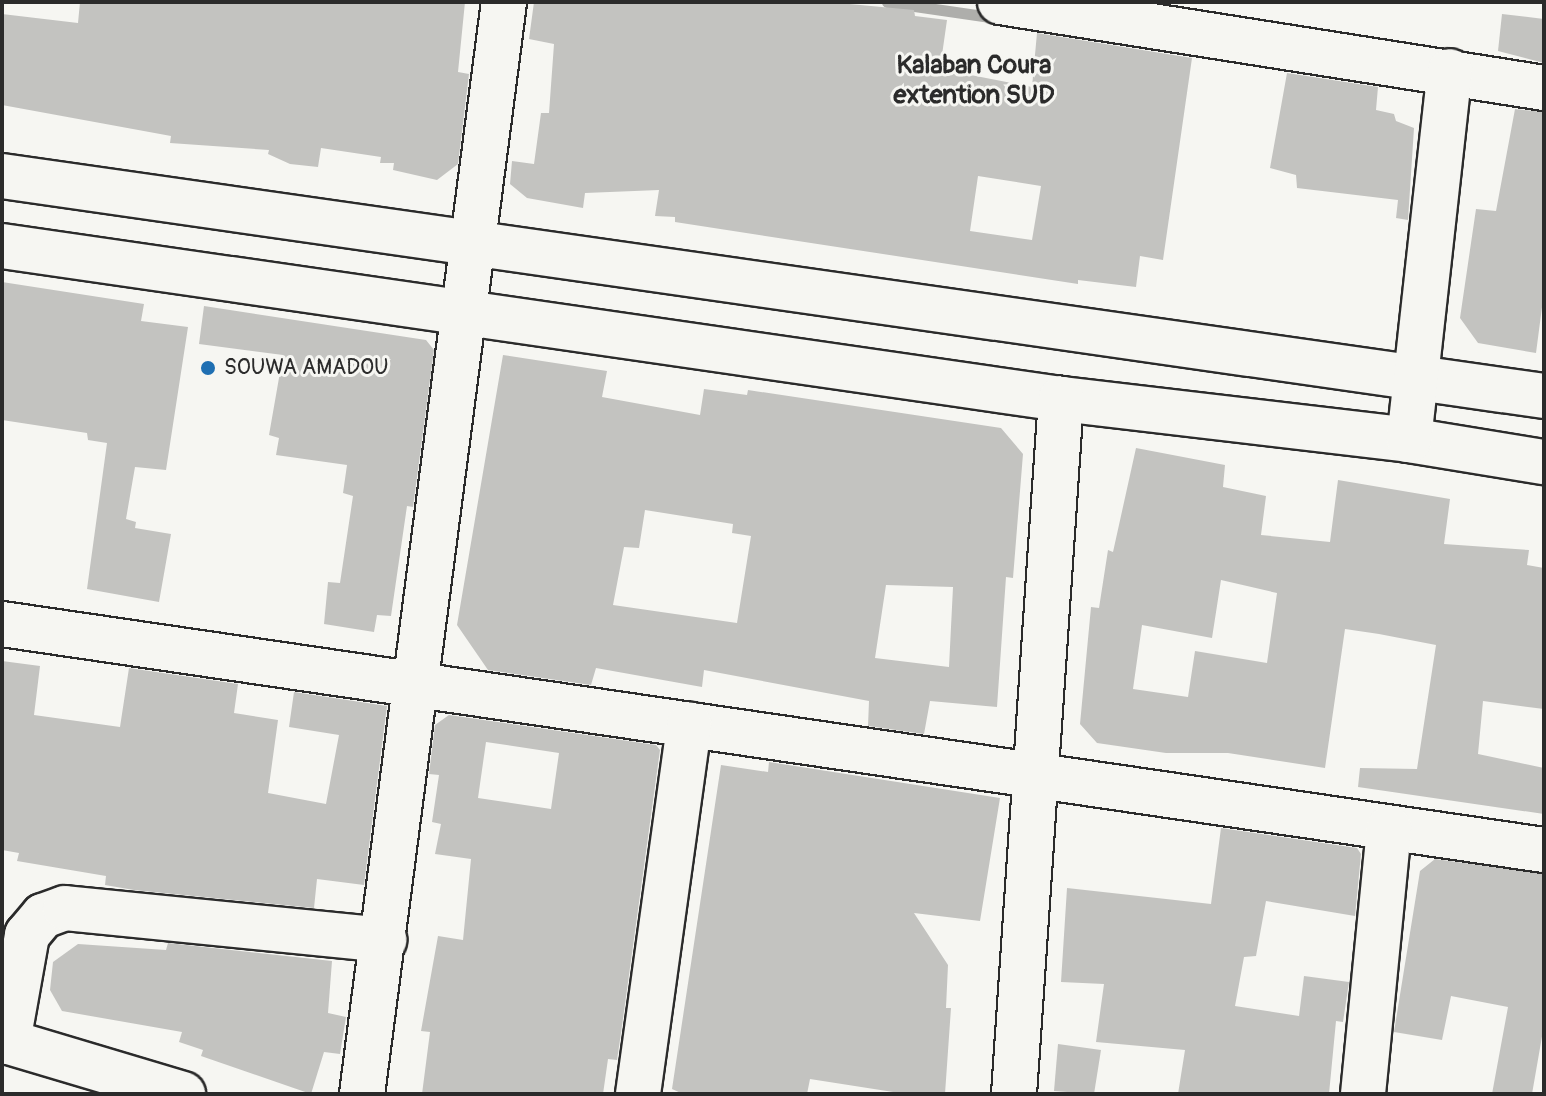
<!DOCTYPE html>
<html>
<head>
<meta charset="utf-8">
<style>
	body { margin:0 }
	#map { position:relative; width:1546px; height:1096px; overflow:hidden; background:#f6f6f2; font-family:Pangolin,sans-serif }
	div>[style] { position:absolute }
	.stream>* { height:11px; margin:-5.5px; padding:0 5.5px; transform-origin:5.5px; border-radius:5.5px; background:#aeaeab }
	.building>* { inset:0; background:#c3c3c0 }
	.roads { filter:drop-shadow(2px 0 #2b2b2b) drop-shadow(-2px 0 #2b2b2b) drop-shadow(0 2px #2b2b2b) drop-shadow(0 -2px #2b2b2b) }
	.minor>* { height:44px; margin:-22px; padding:0 22px; transform-origin:22px; border-radius:22px; background:#f6f6f2 }
	.dots>* { width:22px; height:22px; translate:-50% -50%; box-sizing:border-box; border:4px solid #f6f6f2; border-radius:50% }
	span { translate:-50% -50%; white-space:nowrap; text-align:center; line-height:1.15; -webkit-text-stroke:6px #f6f6f2; paint-order:stroke }
	.poi-label { font-size:22px; color:#2b2b2b }
	.left { translate:0 -50%; text-align:left }
	.quarter-label { font-size:26px; color:#2b2b2b; font-weight:700 }
	.frame { position:absolute; inset:0; border:4px solid #2b2b2b; pointer-events:none }
</style>
</head>
<body>
<div id="map">
	<div class="stream">
		<div style="left:887px;top:2px;width:111px;rotate:8.3deg"></div>
	</div>
	<div class="building">
		<div style="clip-path:polygon(80px 2px,465px 2px,458px 72px,469px 74px,458px 164px,437px 180px,393px 170px,394px 163px,380px 163px,381px 157px,321px 148px,318px 167px,290px 164px,268px 154px,269px 150px,170px 143px,171px 136px,2px 105px,2px 14px,78px 23px)"></div>
		<div style="clip-path:polygon(evenodd,534px 2px,828px 2px,914px 10px,915px 16px,947px 20px,940px 69px,1032px 87px,1037px 33px,1192px 58px,1163px 260px,1140px 256px,1136px 287px,1078px 280px,1078px 284px,675px 222px,675px 217px,655px 216px,659px 190px,585px 193px,583px 208px,527px 198px,510px 184px,512px 161px,534px 164px,541px 113px,549px 113px,554px 44px,529px 39px,534px 2px,978px 176px,1041px 186px,1032px 240px,970px 231px,978px 176px)"></div>
		<div style="clip-path:polygon(1502px 14px,1544px 19px,1544px 63px,1498px 51px)"></div>
		<div style="clip-path:polygon(1287px 73px,1378px 87px,1376px 110px,1394px 114px,1396px 121px,1414px 128px,1408px 220px,1396px 218px,1398px 200px,1297px 188px,1296px 175px,1270px 168px)"></div>
		<div style="clip-path:polygon(1515px 109px,1544px 112px,1544px 292px,1536px 353px,1478px 343px,1460px 318px,1476px 209px,1496px 211px)"></div>
		<div style="clip-path:polygon(2px 282px,144px 304px,141px 321px,188px 327px,166px 470px,135px 467px,126px 519px,136px 522px,135px 528px,171px 534px,159px 602px,87px 589px,107px 443px,88px 440px,87px 433px,2px 420px)"></div>
		<div style="clip-path:polygon(204px 306px,426px 340px,434px 350px,413px 507px,407px 506px,391px 616px,377px 615px,374px 632px,324px 624px,328px 582px,340px 583px,353px 496px,343px 493px,347px 465px,276px 455px,279px 438px,269px 435px,283px 355px,199px 344px)"></div>
		<div style="clip-path:polygon(evenodd,503px 355px,607px 371px,602px 397px,700px 415px,704px 389px,747px 395px,748px 390px,1001px 428px,1023px 454px,1013px 578px,1006px 577px,997px 707px,930px 701px,924px 734px,868px 726px,869px 701px,704px 670px,702px 687px,596px 668px,591px 685px,488px 670px,457px 625px,503px 355px,645px 510px,733px 524px,732px 533px,751px 536px,737px 623px,613px 605px,624px 547px,639px 548px,645px 510px,503px 355px,886px 585px,953px 587px,949px 667px,875px 658px,886px 585px)"></div>
		<div style="clip-path:polygon(evenodd,1136px 448px,1225px 465px,1223px 487px,1266px 496px,1261px 535px,1330px 542px,1338px 480px,1450px 499px,1444px 544px,1529px 550px,1527px 565px,1544px 568px,1544px 709px,1483px 701px,1478px 754px,1544px 768px,1544px 814px,1358px 787px,1360px 768px,1417px 769px,1436px 645px,1379px 634px,1345px 629px,1325px 768px,1228px 753px,1166px 753px,1097px 743px,1080px 724px,1091px 607px,1099px 608px,1108px 550px,1113px 552px,1136px 448px,1221px 580px,1277px 593px,1267px 663px,1195px 651px,1188px 697px,1133px 689px,1142px 625px,1212px 638px,1221px 580px)"></div>
		<div style="clip-path:polygon(2px 661px,40px 666px,34px 715px,120px 727px,129px 668px,238px 684px,234px 713px,278px 720px,268px 793px,326px 804px,339px 735px,289px 727px,294px 692px,387px 706px,364px 885px,317px 879px,314px 908px,134px 890px,105px 885px,106px 876px,17px 861px,19px 853px,2px 850px)"></div>
		<div style="clip-path:polygon(evenodd,449px 715px,656px 745px,660px 750px,621px 1033px,617px 1060px,608px 1059px,603px 1094px,422px 1094px,430px 1032px,421px 1031px,438px 936px,463px 940px,471px 859px,435px 854px,441px 824px,432px 822px,439px 775px,429px 774px,435px 725px,449px 715px,486px 742px,559px 753px,551px 809px,478px 798px,486px 742px)"></div>
		<div style="clip-path:polygon(769px 762px,1000px 798px,980px 921px,914px 913px,948px 965px,946px 1008px,951px 1008px,945px 1094px,906px 1094px,810px 1079px,807px 1094px,683px 1094px,672px 1089px,721px 765px,768px 772px)"></div>
		<div style="clip-path:polygon(1221px 828px,1357px 848px,1361px 854px,1355px 916px,1266px 901px,1256px 956px,1244px 957px,1235px 1006px,1299px 1016px,1304px 976px,1349px 982px,1343px 1022px,1336px 1021px,1329px 1094px,1178px 1094px,1185px 1050px,1096px 1042px,1104px 984px,1061px 982px,1067px 888px,1211px 904px)"></div>
		<div style="clip-path:polygon(1435px 859px,1544px 874px,1544px 1025px,1532px 1094px,1492px 1094px,1508px 1007px,1451px 996px,1442px 1040px,1394px 1032px,1420px 871px)"></div>
		<div style="clip-path:polygon(168px 943px,332px 961px,328px 1013px,346px 1017px,340px 1054px,324px 1052px,311px 1094px,201px 1056px,203px 1050px,179px 1042px,182px 1032px,62px 1011px,50px 990px,53px 962px,78px 944px,166px 950px)"></div>
		<div style="clip-path:polygon(1058px 1044px,1101px 1050px,1094px 1094px,1054px 1091px)"></div>
	</div>
	<div class="roads">
		<div class="minor">
			<div style="left:1000px;top:2px;width:551px;rotate:8.98deg"></div>
			<div style="left:2px;top:176px;width:1558px;rotate:8.12deg"></div>
			<div style="left:2px;top:246px;width:1070px;rotate:8.22deg"></div>
			<div style="left:1061px;top:399px;width:350px;rotate:6.7deg"></div>
			<div style="left:1409px;top:440px;width:137px;rotate:9.3deg"></div>
			<div style="left:1409px;top:440px;width:371px;rotate:-83.7deg"></div>
			<div style="left:2px;top:624px;width:1558px;rotate:8.34deg"></div>
			<div style="left:2px;top:1040px;width:189px;rotate:16.6deg"></div>
			<div style="left:8px;top:1042px;width:109px;rotate:-79.9deg"></div>
			<div style="left:27px;top:935px;width:25px;rotate:-50deg"></div>
			<div style="left:43px;top:916px;width:23px;rotate:-20deg"></div>
			<div style="left:65px;top:908px;width:321px;rotate:5.7deg"></div>
			<div style="left:362px;top:1094px;width:1101px;rotate:-82.59deg"></div>
			<div style="left:638px;top:1094px;width:373px;rotate:-82.1deg"></div>
			<div style="left:1014px;top:1094px;width:697px;rotate:-86.13deg"></div>
			<div style="left:1363px;top:1094px;width:267px;rotate:-84.4deg"></div>
		</div>
	</div>
	<div class="dots">
		<div style="left:208px;top:368px;background:#1f6fb2"></div>
	</div>
	<div class="poi-label">
		<span class="left" style="left:224px;top:368px">SOUWA AMADOU</span>
	</div>
	<div class="quarter-label">
		<span style="left:974px;top:81px">Kalaban Coura<br>extention SUD</span>
	</div>
	<div class="frame"></div>
</div>
</body>
</html>
